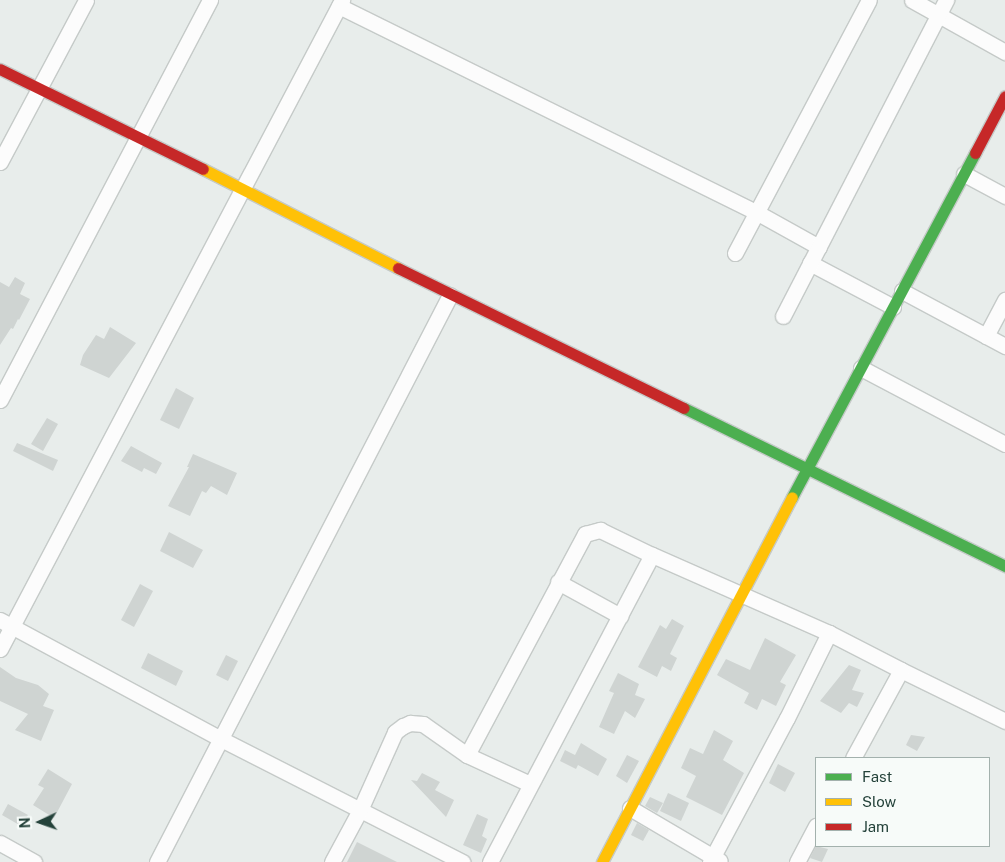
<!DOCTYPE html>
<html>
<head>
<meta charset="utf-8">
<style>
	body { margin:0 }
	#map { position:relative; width:1005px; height:862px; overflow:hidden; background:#e8edeb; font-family:"Public Sans",sans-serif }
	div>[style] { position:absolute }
	.building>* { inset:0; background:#cfd4d2 }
	.roads { filter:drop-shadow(1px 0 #c5cac8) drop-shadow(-1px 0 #c5cac8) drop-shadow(0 1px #c5cac8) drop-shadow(0 -1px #c5cac8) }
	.street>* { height:15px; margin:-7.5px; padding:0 7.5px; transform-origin:7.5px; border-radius:7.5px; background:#fcfcfc }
	.fast>* { height:11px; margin:-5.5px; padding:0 5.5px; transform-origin:5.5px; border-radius:5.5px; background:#4caf50 }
	.slow>* { height:11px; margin:-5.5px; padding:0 5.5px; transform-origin:5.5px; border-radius:5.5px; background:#ffc107 }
	.jam>* { height:11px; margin:-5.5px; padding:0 5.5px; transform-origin:5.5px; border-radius:5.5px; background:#c62828 }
	span { translate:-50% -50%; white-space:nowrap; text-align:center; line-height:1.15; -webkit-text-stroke:4px #f7fbf9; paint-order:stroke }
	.legend { position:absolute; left:815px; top:757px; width:175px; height:90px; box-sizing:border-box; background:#f7fbf9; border:1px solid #a3b1ad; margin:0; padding:6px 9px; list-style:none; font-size:15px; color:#24423a }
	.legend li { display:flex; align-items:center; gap:10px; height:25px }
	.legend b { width:25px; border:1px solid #a3b1ad }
	.north { position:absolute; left:15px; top:797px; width:50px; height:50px; -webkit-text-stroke:4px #f7fbf9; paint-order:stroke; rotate:267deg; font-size:14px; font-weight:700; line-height:20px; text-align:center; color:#24423a }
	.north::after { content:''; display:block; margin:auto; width:18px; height:22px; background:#24423a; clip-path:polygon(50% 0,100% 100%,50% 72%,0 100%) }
</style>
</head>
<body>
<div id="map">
	<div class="building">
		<div style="clip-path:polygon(15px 277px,25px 283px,20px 294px,30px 299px,19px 320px,18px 319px,13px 329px,11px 328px,0 345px,0 282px,9px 287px)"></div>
		<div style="clip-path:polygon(110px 327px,136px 343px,109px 378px,80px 365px,83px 355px,96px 335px,104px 339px)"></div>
		<div style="clip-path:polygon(176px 388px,194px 398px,179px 429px,160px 420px)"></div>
		<div style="clip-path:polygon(47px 418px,58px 424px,43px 451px,31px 444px)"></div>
		<div style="clip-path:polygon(17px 443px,58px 460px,53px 471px,13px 451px)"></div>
		<div style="clip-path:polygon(131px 446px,162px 463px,156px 474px,144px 468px,142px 472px,121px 461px)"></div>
		<div style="clip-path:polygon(193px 454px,237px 473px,227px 495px,211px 486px,206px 493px,202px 491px,190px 516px,168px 506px,189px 467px,187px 467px)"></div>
		<div style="clip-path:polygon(169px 532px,203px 550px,193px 568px,160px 551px)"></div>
		<div style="clip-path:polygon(140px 584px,153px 591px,134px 627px,121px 620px)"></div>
		<div style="clip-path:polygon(672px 619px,684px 626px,670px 654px,677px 658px,671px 671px,662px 666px,657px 677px,638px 667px,660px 625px,666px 629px)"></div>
		<div style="clip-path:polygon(765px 638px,796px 655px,780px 682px,786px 685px,776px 706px,762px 699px,757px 710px,744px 703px,749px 693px,717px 675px,726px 659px,750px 670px)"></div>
		<div style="clip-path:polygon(148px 653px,183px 671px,176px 686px,141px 668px)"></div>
		<div style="clip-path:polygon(226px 655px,238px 661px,228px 681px,216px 675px)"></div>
		<div style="clip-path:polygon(849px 665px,861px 670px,852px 690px,864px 693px,857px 707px,849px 703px,841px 713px,820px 701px)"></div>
		<div style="clip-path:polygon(0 667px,16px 678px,38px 685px,49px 694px,43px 706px,54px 710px,41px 741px,15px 730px,28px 714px,0 701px)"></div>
		<div style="clip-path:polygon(618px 673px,639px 684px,635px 695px,645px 699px,635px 718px,625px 711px,614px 734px,599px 727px,614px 693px,609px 691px)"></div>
		<div style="clip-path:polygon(714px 730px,733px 741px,723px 760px,744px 773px,722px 815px,686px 797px,696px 776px,681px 768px,690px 748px,703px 754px)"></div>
		<div style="clip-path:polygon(911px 735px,925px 737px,917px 751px,906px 745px)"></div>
		<div style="clip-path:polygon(581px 743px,607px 759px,598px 776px,578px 765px,576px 769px,560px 761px,565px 750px,575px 755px)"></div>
		<div style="clip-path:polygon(627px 755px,639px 761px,627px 783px,616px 776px)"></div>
		<div style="clip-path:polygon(778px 764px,795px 773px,785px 792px,769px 783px)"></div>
		<div style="clip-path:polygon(48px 769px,72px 784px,54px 818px,33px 805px,44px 788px,38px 785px)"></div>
		<div style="clip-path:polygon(422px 773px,440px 782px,435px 790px,454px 800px,446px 817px,411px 780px,417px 781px)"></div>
		<div style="clip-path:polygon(668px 793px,689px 803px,681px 821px,660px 811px)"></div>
		<div style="clip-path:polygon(650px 797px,663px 803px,657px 813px,645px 806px)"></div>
		<div style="clip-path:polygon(8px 804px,28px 815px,21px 826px,2px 815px)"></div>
		<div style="clip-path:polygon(477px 814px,488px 819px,482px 836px,487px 839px,481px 853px,463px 845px)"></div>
		<div style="clip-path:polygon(637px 823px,649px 830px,643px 841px,631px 835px)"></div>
		<div style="clip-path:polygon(357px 842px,397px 862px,347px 862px)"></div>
		<div style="clip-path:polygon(816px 846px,828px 849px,822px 862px,810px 858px)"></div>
	</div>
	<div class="roads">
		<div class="street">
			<div style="left:912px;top:0;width:107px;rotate:29.2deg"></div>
			<div style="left:339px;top:6px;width:465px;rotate:26.3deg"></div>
			<div style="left:756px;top:212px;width:72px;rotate:29.1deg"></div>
			<div style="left:0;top:162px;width:183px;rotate:-62deg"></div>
			<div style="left:964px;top:174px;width:47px;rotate:28.2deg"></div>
			<div style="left:735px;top:253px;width:286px;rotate:-62.1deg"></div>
			<div style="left:810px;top:263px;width:94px;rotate:27.9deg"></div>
			<div style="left:902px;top:291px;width:117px;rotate:28.1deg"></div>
			<div style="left:783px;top:316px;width:356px;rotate:-62.7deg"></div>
			<div style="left:986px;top:336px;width:41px;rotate:-62.2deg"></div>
			<div style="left:861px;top:368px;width:163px;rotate:27.8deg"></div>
			<div style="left:0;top:400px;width:452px;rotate:-62.3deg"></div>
			<div style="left:558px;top:582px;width:71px;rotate:28.7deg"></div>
			<div style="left:0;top:620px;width:251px;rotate:28.3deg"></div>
			<div style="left:221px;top:739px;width:271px;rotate:27deg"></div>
			<div style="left:0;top:649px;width:734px;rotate:-62.21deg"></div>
			<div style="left:901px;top:670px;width:116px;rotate:26.1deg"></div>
			<div style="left:467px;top:755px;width:251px;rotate:-61.9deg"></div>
			<div style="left:585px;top:534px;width:16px;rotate:-15deg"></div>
			<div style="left:600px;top:530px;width:58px;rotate:25.7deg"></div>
			<div style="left:652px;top:555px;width:193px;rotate:23.8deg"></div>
			<div style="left:829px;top:633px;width:81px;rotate:27.2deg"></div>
			<div style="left:901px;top:670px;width:100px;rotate:118.6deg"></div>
			<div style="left:630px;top:808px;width:104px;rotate:30.5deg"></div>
			<div style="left:0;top:843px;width:39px;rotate:29deg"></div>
			<div style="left:157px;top:862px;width:638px;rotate:-62.67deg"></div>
			<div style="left:332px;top:862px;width:59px;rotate:-61.7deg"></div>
			<div style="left:360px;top:810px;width:85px;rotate:-65.8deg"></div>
			<div style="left:395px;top:732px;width:10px;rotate:-37deg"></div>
			<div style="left:403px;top:726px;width:8px;rotate:-23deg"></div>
			<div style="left:410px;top:723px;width:13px;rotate:4deg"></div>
			<div style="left:423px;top:724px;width:54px;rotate:35.2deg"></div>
			<div style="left:467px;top:755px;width:69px;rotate:24.7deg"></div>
			<div style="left:490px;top:862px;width:347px;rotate:-62.2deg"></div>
			<div style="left:710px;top:862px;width:163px;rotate:-61.9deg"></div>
			<div style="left:787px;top:718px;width:95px;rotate:-63.7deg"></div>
			<div style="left:797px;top:862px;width:41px;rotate:-62.2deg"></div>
		</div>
		<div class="fast">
			<div style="left:684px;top:408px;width:358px;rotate:26.2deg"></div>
			<div style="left:792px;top:497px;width:390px;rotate:-62deg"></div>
		</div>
		<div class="slow">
			<div style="left:203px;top:169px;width:219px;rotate:26.9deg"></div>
			<div style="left:602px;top:862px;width:411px;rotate:-62.5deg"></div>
		</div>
		<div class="jam">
			<div style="left:0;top:69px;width:226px;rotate:26.2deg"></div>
			<div style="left:975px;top:153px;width:64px;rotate:-62.2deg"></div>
			<div style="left:398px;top:268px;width:318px;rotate:26.1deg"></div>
		</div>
	</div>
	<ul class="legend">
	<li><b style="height:6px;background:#4caf50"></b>Fast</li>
	<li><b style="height:6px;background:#ffc107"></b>Slow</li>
	<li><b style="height:6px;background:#c62828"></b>Jam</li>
	</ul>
	<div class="north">N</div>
</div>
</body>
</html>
